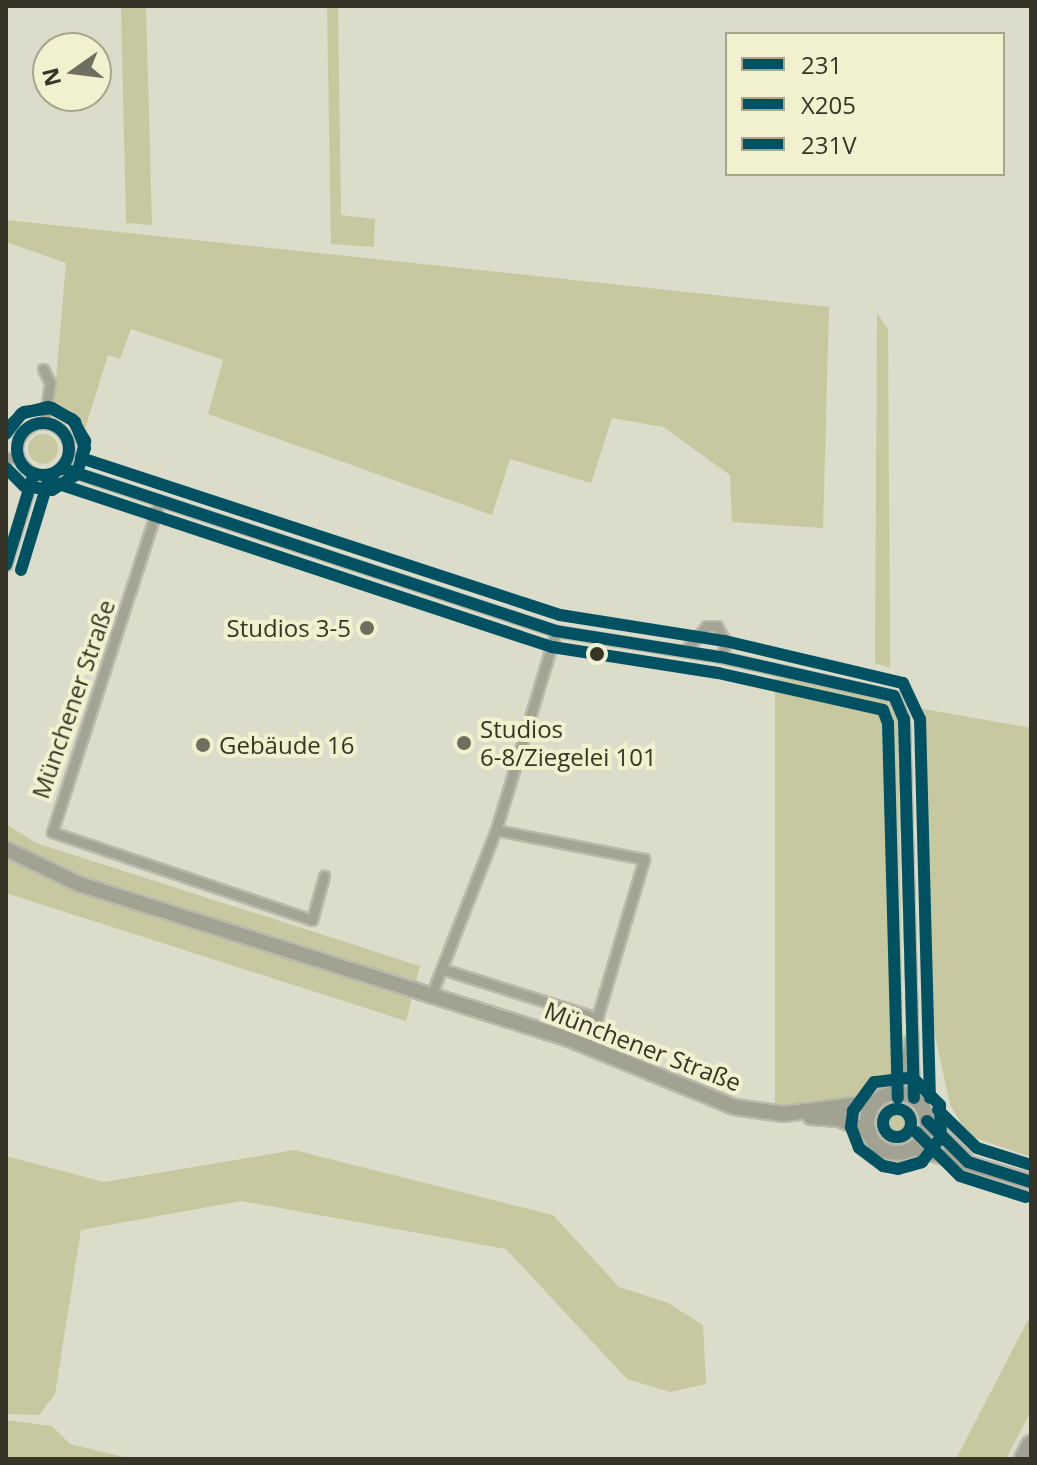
<!DOCTYPE html>
<html>
<head>
<meta charset="utf-8">
<style>
	body { margin:0 }
	#map { position:relative; width:1037px; height:1465px; overflow:hidden; background:#dcdcca; font-family:"Open Sans",sans-serif }
	div>[style] { position:absolute }
	.green>* { inset:0; background:#c7c7a0 }
	.round { border-radius:50% }
	.roads { filter:drop-shadow(2px 0 #b9b9ab) drop-shadow(-2px 0 #b9b9ab) drop-shadow(0 2px #b9b9ab) drop-shadow(0 -2px #b9b9ab) }
	.minor>* { height:9px; margin:-4.5px; padding:0 4.5px; transform-origin:4.5px; border-radius:4.5px; background:#a4a495 }
	.minor>.ring { margin:-4.5px; padding:0; box-sizing:content-box; background:none; border:9px solid #a4a495; border-radius:50% }
	.secondary>* { height:14px; margin:-7px; padding:0 7px; transform-origin:7px; border-radius:7px; background:#a2a293 }
	.secondary>.ring { margin:-7px; padding:0; box-sizing:content-box; background:none; border:14px solid #a2a293; border-radius:50% }
	.motorway>* { height:18px; margin:-9px; padding:0 9px; transform-origin:9px; border-radius:9px; background:#a1a193 }
	.bus-1>* { height:12px; margin:-6px; padding:0 6px; transform-origin:6px; border-radius:6px; background:#005262 }
	.bus-1>.ring { margin:-6px; padding:0; box-sizing:content-box; background:none; border:12px solid #005262; border-radius:50% }
	.bus-2>* { height:12px; margin:-6px; padding:0 6px; transform-origin:6px; border-radius:6px; background:#005262 }
	.bus-3>* { height:12px; margin:-6px; padding:0 6px; transform-origin:6px; border-radius:6px; background:#005262 }
	.bus-3>.ring { margin:-6px; padding:0; box-sizing:content-box; background:none; border:12px solid #005262; border-radius:50% }
	.dots>* { width:22px; height:22px; translate:-50% -50%; box-sizing:border-box; border:4px solid #f1f1cf; border-radius:50% }
	span { translate:-50% -50%; white-space:nowrap; text-align:center; line-height:1.15; -webkit-text-stroke:8px #f1f1cf; paint-order:stroke }
	.poi-label { font-size:24px; color:#353427 }
	.right { translate:-100% -50%; text-align:right }
	.left { translate:0 -50%; text-align:left }
	.street-label { font-size:24px; color:#353427 }
	.frame { position:absolute; inset:0; border:8px solid #353427; pointer-events:none }
	.legend { position:absolute; left:725px; top:32px; width:280px; height:144px; box-sizing:border-box; background:#f1f1cf; border:2px solid #a6a58c; margin:0; padding:10px 14px; list-style:none; font-size:24px; color:#353427 }
	.legend li { display:flex; align-items:center; gap:16px; height:40px }
	.legend b { width:40px; border:2px solid #a6a58c }
	.north { position:absolute; left:32px; top:32px; width:80px; height:80px; box-sizing:border-box; background:#f1f1cf; border:2px solid #a6a58c; border-radius:50%; rotate:256deg; font-size:22px; font-weight:700; line-height:32px; text-align:center; color:#353427 }
	.north::after { content:''; display:block; margin:auto; width:28px; height:36px; background:#6f6f60; clip-path:polygon(50% 0,100% 100%,50% 72%,0 100%) }
</style>
</head>
<body>
<div id="map">
	<div class="green">
		<div style="clip-path:polygon(121px 6px,146px 6px,152px 225px,126px 223px)"></div>
		<div style="clip-path:polygon(327px 6px,338px 6px,341px 215px,375px 219px,374px 247px,331px 244px)"></div>
		<div style="clip-path:polygon(6px 220px,829px 307px,823px 528px,732px 522px,730px 475px,663px 427px,612px 418px,591px 483px,510px 459px,492px 515px,208px 414px,223px 360px,131px 329px,120px 359px,108px 355px,80px 445px,68px 424px,53px 415px,66px 263px,6px 242px)"></div>
		<div style="clip-path:polygon(877px 313px,888px 329px,890px 668px,875px 663px)"></div>
		<div class="round" style="left:28px;top:434px;width:30px;height:30px"></div>
		<div style="clip-path:polygon(775px 678px,875px 694px,890px 704px,898px 723px,903px 1047px,900px 1069px,891px 1084px,866px 1100px,775px 1105px)"></div>
		<div style="clip-path:polygon(918px 708px,1031px 728px,1031px 1157px,969px 1136px,950px 1105px,931px 1017px)"></div>
		<div style="clip-path:polygon(6px 824px,36px 843px,420px 966px,406px 1021px,6px 893px)"></div>
		<div class="round" style="left:875px;top:1100px;width:44px;height:44px"></div>
		<div style="clip-path:polygon(294px 1150px,553px 1215px,619px 1287px,668px 1303px,703px 1325px,706px 1384px,670px 1392px,627px 1379px,506px 1249px,241px 1201px,81px 1230px,55px 1394px,39px 1415px,6px 1414px,6px 1156px,104px 1182px)"></div>
		<div style="clip-path:polygon(1031px 1314px,1031px 1411px,1006px 1459px,956px 1459px)"></div>
		<div style="clip-path:polygon(6px 1420px,52px 1426px,70px 1444px,132px 1459px,6px 1459px)"></div>
	</div>
	<div class="roads">
		<div class="minor">
			<div style="left:43px;top:369px;width:16px;rotate:63deg"></div>
			<div style="left:50px;top:383px;width:40px;rotate:98.5deg"></div>
			<div class="ring" style="left:17px;top:423px;width:43px;height:43px"></div>
			<div style="left:6px;top:458px;width:13px"></div>
			<div style="left:61px;top:468px;width:521px;rotate:18.23deg"></div>
			<div style="left:556px;top:631px;width:167px;rotate:9deg"></div>
			<div style="left:721px;top:657px;width:177px;rotate:12.7deg"></div>
			<div style="left:894px;top:696px;width:25px;rotate:67deg"></div>
			<div style="left:904px;top:719px;width:379px;rotate:88.5deg"></div>
			<div style="left:159px;top:503px;width:346px;rotate:108deg"></div>
			<div style="left:52px;top:832px;width:274px;rotate:18.7deg"></div>
			<div style="left:312px;top:920px;width:46px;rotate:-74.7deg"></div>
			<div style="left:6px;top:565px;width:96px;rotate:-73.1deg"></div>
			<div style="left:685px;top:651px;width:33px;rotate:-49deg"></div>
			<div style="left:707px;top:626px;width:10px"></div>
			<div style="left:717px;top:626px;width:19px;rotate:62deg"></div>
			<div style="left:726px;top:643px;width:15px;rotate:110deg"></div>
			<div style="left:442px;top:969px;width:163px;rotate:17.5deg"></div>
			<div style="left:597px;top:1018px;width:166px;rotate:-73.5deg"></div>
			<div style="left:644px;top:859px;width:151px;rotate:-168.9deg"></div>
			<div style="left:432px;top:993px;width:175px;rotate:-68.6deg"></div>
			<div style="left:496px;top:830px;width:208px;rotate:-73.2deg"></div>
			<div style="left:891px;top:1093px;width:23px;rotate:-59deg"></div>
			<div style="left:903px;top:1073px;width:33px;rotate:-79deg"></div>
		</div>
		<div class="secondary">
			<div style="left:6px;top:849px;width:81px;rotate:25.6deg"></div>
			<div style="left:79px;top:884px;width:514px;rotate:17.55deg"></div>
			<div style="left:569px;top:1039px;width:178px;rotate:22.4deg"></div>
			<div style="left:734px;top:1107px;width:50px;rotate:8deg"></div>
			<div style="left:784px;top:1114px;width:92px;rotate:-7.5deg"></div>
			<div class="ring" style="left:867px;top:1093px;width:46px;height:46px"></div>
			<div style="left:811px;top:1117px;width:28px;rotate:4deg"></div>
			<div style="left:839px;top:1119px;width:33px;rotate:23deg"></div>
			<div style="left:927px;top:1121px;width:54px;rotate:45deg"></div>
			<div style="left:914px;top:1148px;width:122px;rotate:16.2deg"></div>
		</div>
		<div class="motorway">
			<div style="left:1024px;top:1459px;width:16px;rotate:-63deg"></div>
		</div>
	</div>
	<div class="bus-1">
		<div class="ring" style="left:17px;top:423px;width:40px;height:40px"></div>
		<div style="left:61px;top:468px;width:521px;rotate:18.23deg"></div>
		<div style="left:556px;top:631px;width:167px;rotate:9deg"></div>
		<div style="left:721px;top:657px;width:177px;rotate:12.7deg"></div>
		<div style="left:894px;top:696px;width:25px;rotate:67deg"></div>
		<div style="left:904px;top:719px;width:379px;rotate:88.5deg"></div>
		<div style="left:6px;top:565px;width:96px;rotate:-73.1deg"></div>
		<div style="left:927px;top:1121px;width:58px;rotate:45deg"></div>
		<div style="left:968px;top:1162px;width:66px;rotate:17.6deg"></div>
	</div>
	<div class="bus-2">
		<div style="left:6px;top:430px;width:25px;rotate:-45deg"></div>
		<div style="left:24px;top:412px;width:28px;rotate:-8deg"></div>
		<div style="left:52px;top:408px;width:27px;rotate:31deg"></div>
		<div style="left:75px;top:422px;width:28px;rotate:69deg"></div>
		<div style="left:85px;top:448px;width:28px;rotate:108deg"></div>
		<div style="left:76px;top:475px;width:28px;rotate:148deg"></div>
		<div style="left:52px;top:490px;width:28px;rotate:-172deg"></div>
		<div style="left:24px;top:486px;width:25px;rotate:-135deg"></div>
		<div style="left:56px;top:483px;width:522px;rotate:18.3deg"></div>
		<div style="left:552px;top:647px;width:168px;rotate:8.9deg"></div>
		<div style="left:718px;top:673px;width:169px;rotate:12.6deg"></div>
		<div style="left:883px;top:710px;width:14px;rotate:69deg"></div>
		<div style="left:888px;top:723px;width:375px;rotate:88.5deg"></div>
		<div style="left:21px;top:570px;width:96px;rotate:-73.1deg"></div>
		<div style="left:908px;top:1078px;width:34px;rotate:173deg"></div>
		<div style="left:874px;top:1082px;width:36px;rotate:126deg"></div>
		<div style="left:853px;top:1111px;width:16px;rotate:97deg"></div>
		<div style="left:851px;top:1127px;width:22px;rotate:69deg"></div>
		<div style="left:859px;top:1148px;width:30px;rotate:37deg"></div>
		<div style="left:883px;top:1166px;width:15px;rotate:11deg"></div>
		<div style="left:898px;top:1169px;width:25px;rotate:-16deg"></div>
		<div style="left:922px;top:1162px;width:31px;rotate:-53deg"></div>
		<div style="left:941px;top:1137px;width:32px;rotate:-92deg"></div>
		<div style="left:940px;top:1105px;width:35px;rotate:-135deg"></div>
		<div style="left:916px;top:1132px;width:62px;rotate:45deg"></div>
		<div style="left:960px;top:1176px;width:69px;rotate:17.7deg"></div>
	</div>
	<div class="bus-3">
		<div style="left:6px;top:434px;width:25px;rotate:-53deg"></div>
		<div style="left:21px;top:414px;width:28px;rotate:-15deg"></div>
		<div style="left:48px;top:407px;width:27px;rotate:27deg"></div>
		<div style="left:72px;top:419px;width:26px;rotate:59deg"></div>
		<div style="left:85px;top:441px;width:17px;rotate:103deg"></div>
		<div style="left:81px;top:458px;width:504px;rotate:18.15deg"></div>
		<div style="left:560px;top:615px;width:167px;rotate:9deg"></div>
		<div style="left:725px;top:641px;width:183px;rotate:13.3deg"></div>
		<div style="left:903px;top:683px;width:40px;rotate:65deg"></div>
		<div style="left:920px;top:719px;width:379px;rotate:88.5deg"></div>
		<div class="ring" style="left:883px;top:1109px;width:16px;height:16px"></div>
		<div style="left:938px;top:1110px;width:54px;rotate:44.3deg"></div>
		<div style="left:977px;top:1148px;width:57px;rotate:17.5deg"></div>
	</div>
	<div class="dots">
		<div style="left:367px;top:628px;background:#6f6f60"></div>
		<div style="left:597px;top:654px;background:#353427"></div>
		<div style="left:464px;top:743px;background:#6f6f60"></div>
		<div style="left:203px;top:745px;background:#6f6f60"></div>
	</div>
	<div class="poi-label">
		<span class="right" style="left:351px;top:628px">Studios 3-5</span>
		<span class="left" style="left:480px;top:743px">Studios<br>6-8/Ziegelei 101</span>
		<span class="left" style="left:219px;top:745px">Gebäude 16</span>
	</div>
	<div class="street-label">
		<span style="left:73px;top:699px;rotate:-71deg">Münchener Straße</span>
		<span style="left:643px;top:1046px;rotate:21deg">Münchener Straße</span>
	</div>
	<div class="frame"></div>
	<ul class="legend">
	<li><b style="height:10px;background:#005262"></b>231</li>
	<li><b style="height:10px;background:#005262"></b>X205</li>
	<li><b style="height:10px;background:#005262"></b>231V</li>
	</ul>
	<div class="north">N</div>
</div>
</body>
</html>
